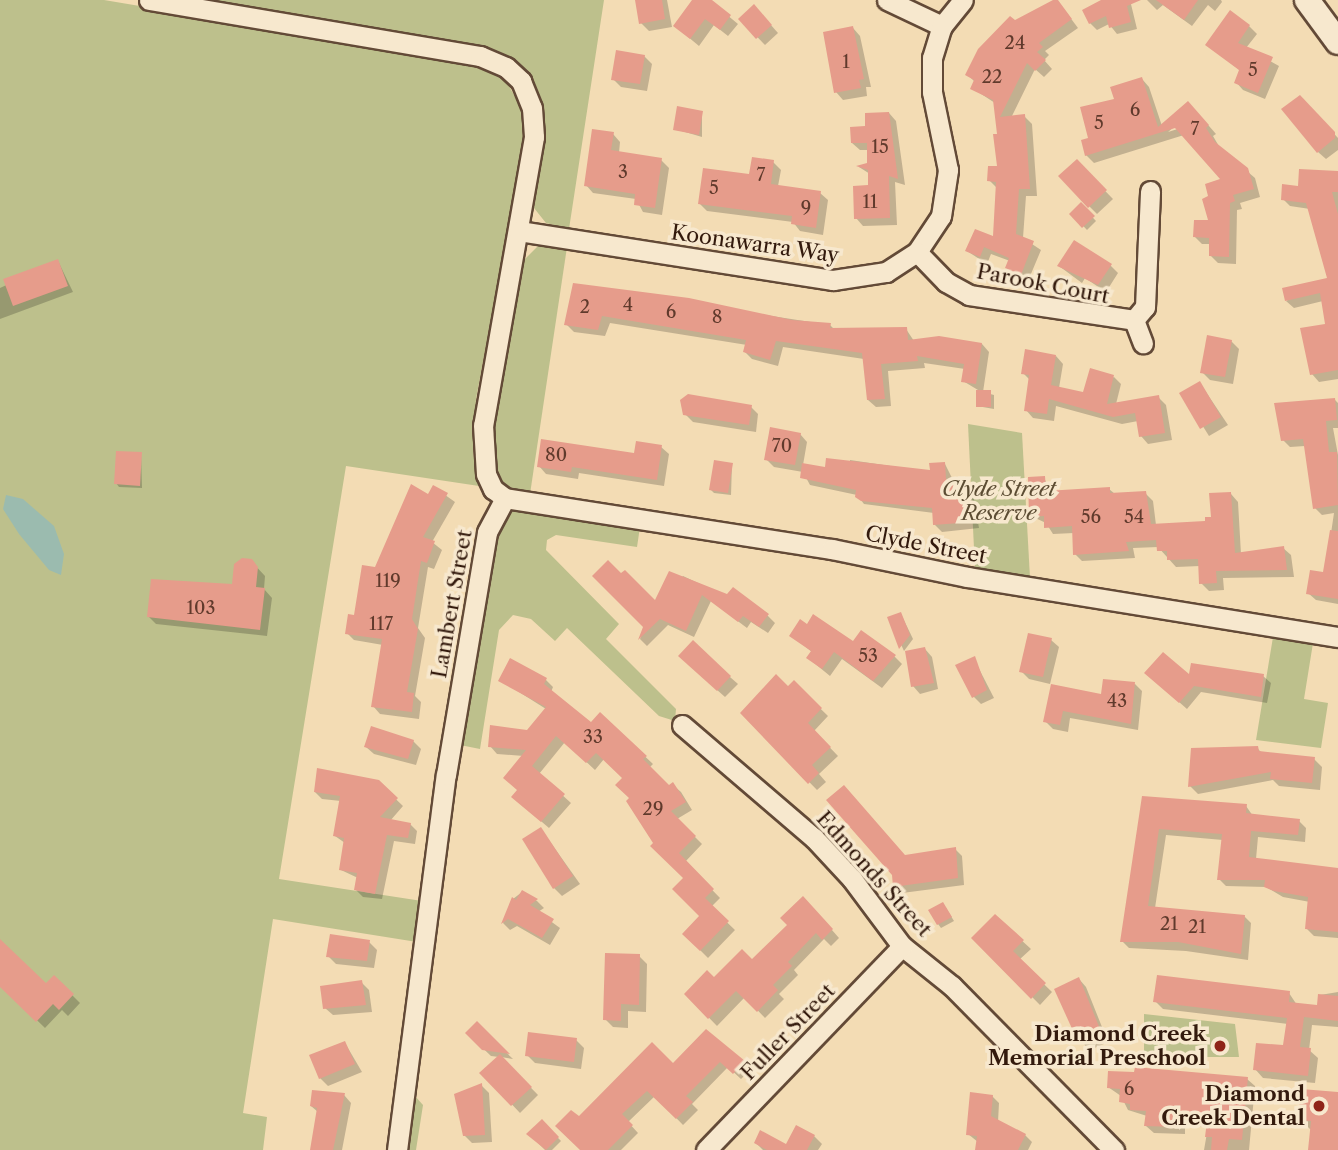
<!DOCTYPE html>
<html>
<head>
<meta charset="utf-8">
<style>
	body { margin:0 }
	#map { position:relative; width:1338px; height:1150px; overflow:hidden; background:#f3dcb4; font-family:"Libre Caslon Text",serif }
	div>[style] { position:absolute }
	.green>* { inset:0; background:#bdc08c }
	.water>* { inset:0; background:#9bbbaf }
	.shadow>* { inset:0; background:#0003 }
	.building>* { inset:0; background:#e69c8b }
	.roads { filter:drop-shadow(2px 0 #634a37) drop-shadow(-2px 0 #634a37) drop-shadow(0 2px #634a37) drop-shadow(0 -2px #634a37) }
	.minor>* { height:19px; margin:-9.5px; padding:0 9.5px; transform-origin:9.5px; border-radius:9.5px; background:#f7e8ce }
	.tertiary>* { height:24px; margin:-12px; padding:0 12px; transform-origin:12px; border-radius:12px; background:#f7e8ce }
	.dots>* { width:19px; height:19px; translate:-50% -50%; box-sizing:border-box; border:4px solid #f7e8ce; border-radius:50% }
	span { translate:-50% -50%; white-space:nowrap; text-align:center; line-height:1.15; -webkit-text-stroke:7px #f7e8ce; paint-order:stroke }
	.number-label { font-size:18px; color:#603a2c }
	.number-label span { -webkit-text-stroke-width:0 }
	.street-label { font-size:21px; color:#331a0d }
	.park-label { font-size:21px; color:#5c4c33; font-style:italic }
	.poi-label { font-size:21px; color:#331a0d; font-weight:700 }
	.right { translate:-100% -50%; text-align:right }
</style>
</head>
<body>
<div id="map">
	<div class="green">
		<div style="clip-path:polygon(0 0,104px 0,457px 59px,494px 71px,505px 79px,524px 113px,526px 134px,476px 399px,473px 453px,479px 486px,346px 466px,279px 879px,422px 901px,417px 942px,273px 919px,243px 1113px,267px 1117px,263px 1150px,0 1150px)"></div>
		<div style="clip-path:polygon(189px 0,604px 0,569px 229px,546px 223px,534px 208px,541px 125px,539px 98px,527px 72px,514px 60px,494px 51px)"></div>
		<div style="clip-path:polygon(539px 245px,567px 247px,530px 494px,508px 488px,494px 473px,490px 428px,521px 263px)"></div>
		<div style="clip-path:polygon(968px 424px,1022px 433px,1030px 578px,975px 569px)"></div>
		<div style="clip-path:polygon(520px 511px,640px 527px,637px 547px,556px 535px,547px 540px,546px 550px,619px 624px,606px 639px,676px 709px,675px 721px,659px 716px,567px 628px,555px 641px,531px 619px,513px 615px,499px 630px,480px 749px,460px 745px,496px 532px,508px 512px)"></div>
		<div style="clip-path:polygon(1273px 637px,1313px 643px,1304px 699px,1328px 703px,1321px 748px,1256px 740px)"></div>
		<div style="clip-path:polygon(1144px 1014px,1235px 1024px,1239px 1057px,1188px 1057px,1187px 1066px,1144px 1061px)"></div>
		<div style="clip-path:polygon(414px 1095px,423px 1105px,416px 1150px,405px 1150px)"></div>
	</div>
	<div class="water">
		<div style="clip-path:polygon(6px 495px,23px 499px,54px 526px,64px 554px,61px 575px,49px 570px,19px 534px,3px 509px)"></div>
	</div>
	<div class="shadow">
		<div style="clip-path:polygon(637px 0,667px 0,672px 27px,649px 31px,641px 23px)"></div>
		<div style="clip-path:polygon(695px 0,709px 0,738px 24px,728px 36px,714px 25px,699px 46px,675px 26px)"></div>
		<div style="clip-path:polygon(1057px 0,1078px 28px,1045px 51px,1049px 55px,1044px 60px,1052px 69px,1044px 77px,1035px 69px,1011px 118px,1024px 116px,1032px 124px,1037px 196px,1026px 196px,1023px 238px,1041px 250px,1028px 281px,1007px 268px,1010px 261px,991px 254px,987px 264px,967px 251px,994px 239px,998px 189px,989px 180px,999px 168px,999px 135px,995px 103px,972px 88px,975px 82px,968px 75px,1015px 23px)"></div>
		<div style="clip-path:polygon(1103px 0,1130px 0,1137px 29px,1117px 34px,1109px 24px,1097px 30px,1090px 23px)"></div>
		<div style="clip-path:polygon(1147px 0,1221px 0,1222px 2px,1215px 11px,1208px 5px,1192px 26px,1163px 5px,1157px 10px)"></div>
		<div style="clip-path:polygon(761px 14px,778px 33px,765px 45px,740px 19px)"></div>
		<div style="clip-path:polygon(1249px 26px,1257px 34px,1246px 48px,1279px 66px,1265px 99px,1243px 90px,1236px 82px,1241px 71px,1207px 45px)"></div>
		<div style="clip-path:polygon(853px 28px,860px 36px,871px 87px,866px 87px,867px 96px,843px 100px,836px 92px)"></div>
		<div style="clip-path:polygon(644px 56px,652px 64px,647px 91px,621px 87px,613px 79px)"></div>
		<div style="clip-path:polygon(evenodd,1142px 79px,1149px 87px,1162px 126px,1195px 110px,1216px 134px,1213px 136px,1220px 148px,1255px 178px,1260px 197px,1240px 203px,1242px 209px,1237px 210px,1236px 264px,1218px 263px,1211px 256px,1211px 244px,1202px 244px,1195px 237px,1211px 222px,1211px 198px,1224px 180px,1184px 135px,1094px 163px,1086px 155px,1090px 139px,1116px 100px,1142px 79px,1174px 127px,1184px 127px,1168px 132px,1174px 127px)"></div>
		<div style="clip-path:polygon(1300px 97px,1338px 138px,1338px 150px,1326px 159px,1318px 152px)"></div>
		<div style="clip-path:polygon(702px 112px,702px 137px,675px 129px)"></div>
		<div style="clip-path:polygon(889px 113px,896px 121px,905px 185px,895px 182px,897px 225px,863px 226px,856px 218px,870px 187px,870px 174px,859px 167px,869px 165px,869px 150px,860px 150px,852px 143px)"></div>
		<div style="clip-path:polygon(613px 134px,620px 142px,619px 153px,661px 160px,669px 168px,662px 215px,643px 212px,636px 199px,593px 193px,586px 185px)"></div>
		<div style="clip-path:polygon(1076px 161px,1113px 199px,1097px 214px,1060px 177px)"></div>
		<div style="clip-path:polygon(773px 162px,781px 170px,778px 186px,820px 193px,828px 200px,823px 235px,800px 231px,793px 222px,707px 211px,700px 204px)"></div>
		<div style="clip-path:polygon(1338px 172px,1338px 379px,1319px 382px,1312px 374px,1327px 325px,1323px 301px,1294px 308px,1286px 301px,1329px 279px,1310px 209px,1290px 206px,1283px 199px)"></div>
		<div style="clip-path:polygon(1081px 205px,1096px 221px,1087px 230px,1072px 214px)"></div>
		<div style="clip-path:polygon(58px 261px,73px 292px,0 319px,0 288px)"></div>
		<div style="clip-path:polygon(1110px 265px,1118px 273px,1106px 292px,1085px 278px,1082px 283px,1059px 266px)"></div>
		<div style="clip-path:polygon(574px 285px,830px 325px,835px 330px,906px 329px,914px 341px,982px 344px,989px 352px,983px 392px,994px 395px,994px 409px,977px 406px,978px 390px,963px 381px,965px 369px,924px 363px,925px 368px,888px 371px,891px 406px,876px 407px,868px 400px,864px 359px,783px 347px,778px 366px,752px 359px,745px 352px,747px 345px,610px 323px,605px 336px,574px 332px,566px 324px)"></div>
		<div style="clip-path:polygon(1231px 341px,1239px 349px,1233px 384px,1210px 380px,1202px 372px)"></div>
		<div style="clip-path:polygon(1056px 356px,1063px 364px,1059px 388px,1084px 394px,1114px 377px,1121px 384px,1116px 404px,1158px 397px,1166px 405px,1172px 440px,1148px 444px,1141px 436px,1138px 421px,1122px 424px,1056px 406px,1054px 421px,1033px 418px,1026px 410px,1030px 380px,1023px 373px)"></div>
		<div style="clip-path:polygon(1200px 383px,1228px 425px,1209px 436px,1182px 393px)"></div>
		<div style="clip-path:polygon(1335px 400px,1338px 403px,1338px 428px,1333px 428px,1338px 455px,1338px 604px,1316px 600px,1308px 593px,1325px 574px,1334px 513px,1322px 515px,1315px 508px,1305px 446px,1290px 447px,1283px 440px)"></div>
		<div style="clip-path:polygon(751px 407px,758px 414px,756px 432px,693px 422px,685px 414px)"></div>
		<div style="clip-path:polygon(800px 434px,807px 442px,803px 465px,826px 469px,850px 464px,850px 460px,931px 472px,945px 464px,953px 480px,964px 480px,972px 487px,979px 528px,942px 532px,934px 524px,934px 513px,864px 504px,857px 495px,810px 485px,803px 472px,774px 467px,766px 459px)"></div>
		<div style="clip-path:polygon(661px 447px,669px 454px,664px 486px,579px 473px,578px 479px,546px 474px,539px 466px,635px 455px)"></div>
		<div style="clip-path:polygon(141px 454px,142px 488px,119px 487px,116px 483px)"></div>
		<div style="clip-path:polygon(732px 464px,731px 495px,714px 493px,711px 490px)"></div>
		<div style="clip-path:polygon(1044px 478px,1052px 493px,1109px 489px,1115px 494px,1145px 493px,1153px 501px,1156px 525px,1207px 523px,1231px 494px,1238px 502px,1241px 554px,1283px 548px,1291px 555px,1294px 577px,1223px 578px,1224px 590px,1209px 591px,1201px 583px,1200px 566px,1176px 567px,1158px 547px,1133px 548px,1135px 558px,1082px 561px,1075px 554px,1074px 533px,1053px 534px,1046px 523px,1031px 516px)"></div>
		<div style="clip-path:polygon(434px 487px,455px 502px,432px 542px,442px 550px,434px 569px,428px 567px,418px 628px,425px 638px,415px 696px,421px 702px,419px 719px,380px 714px,373px 706px,383px 645px,354px 640px,347px 633px,376px 569px)"></div>
		<div style="clip-path:polygon(251px 561px,265px 576px,264px 589px,272px 598px,267px 636px,156px 624px,148px 616px,233px 586px)"></div>
		<div style="clip-path:polygon(683px 576px,768px 616px,775px 623px,768px 633px,751px 622px,747px 628px,711px 601px,694px 637px,668px 625px,647px 646px,640px 639px,655px 603px)"></div>
		<div style="clip-path:polygon(901px 614px,913px 639px,904px 651px,889px 618px)"></div>
		<div style="clip-path:polygon(791px 635px,853px 643px,894px 656px,902px 664px,882px 688px,842px 659px,830px 676px,808px 658px,812px 652px)"></div>
		<div style="clip-path:polygon(1051px 640px,1059px 647px,1050px 684px,1029px 679px,1021px 671px)"></div>
		<div style="clip-path:polygon(925px 649px,932px 657px,938px 689px,920px 694px,913px 686px)"></div>
		<div style="clip-path:polygon(974px 659px,994px 698px,981px 704px,973px 696px)"></div>
		<div style="clip-path:polygon(688px 664px,730px 677px,738px 684px,725px 697px)"></div>
		<div style="clip-path:polygon(1263px 676px,1271px 683px,1267px 703px,1201px 692px,1187px 709px,1154px 680px)"></div>
		<div style="clip-path:polygon(500px 680px,546px 680px,553px 687px,551px 692px,591px 724px,600px 714px,653px 764px,649px 768px,669px 788px,673px 785px,681px 792px,692px 810px,677px 819px,702px 844px,685px 862px,720px 898px,711px 907px,735px 930px,708px 958px,684px 934px,702px 916px,685px 878px,655px 843px,624px 778px,604px 759px,595px 770px,565px 742px,539px 774px,571px 803px,549px 828px,521px 804px,524px 756px,497px 754px,490px 746px,528px 732px,546px 709px)"></div>
		<div style="clip-path:polygon(794px 683px,828px 716px,814px 731px,838px 756px,819px 774px,826px 782px,817px 790px,742px 713px)"></div>
		<div style="clip-path:polygon(1135px 684px,1142px 691px,1138px 730px,1070px 718px,1068px 732px,1053px 729px,1045px 721px,1052px 686px,1103px 696px)"></div>
		<div style="clip-path:polygon(413px 741px,421px 749px,416px 765px,374px 754px,366px 747px)"></div>
		<div style="clip-path:polygon(1257px 748px,1263px 754px,1314px 759px,1322px 767px,1320px 790px,1279px 786px,1273px 780px,1198px 794px,1190px 786px)"></div>
		<div style="clip-path:polygon(378px 782px,403px 806px,390px 821px,410px 824px,417px 831px,415px 844px,394px 841px,382px 899px,363px 897px,356px 890px,358px 878px,341px 870px,345px 843px,335px 836px,341px 801px,322px 799px,315px 792px)"></div>
		<div style="clip-path:polygon(1143px 798px,1246px 806px,1253px 816px,1299px 821px,1306px 828px,1305px 842px,1258px 837px,1256px 859px,1338px 870px,1338px 938px,1314px 936px,1307px 929px,1310px 902px,1283px 897px,1266px 887px,1226px 886px,1219px 879px,1223px 840px,1166px 835px,1155px 908px,1244px 916px,1251px 923px,1248px 960px,1186px 951px,1129px 948px,1122px 941px)"></div>
		<div style="clip-path:polygon(541px 829px,580px 884px,562px 896px,554px 888px)"></div>
		<div style="clip-path:polygon(955px 849px,962px 856px,964px 885px,902px 893px,894px 886px,906px 856px)"></div>
		<div style="clip-path:polygon(522px 892px,537px 901px,544px 908px,538px 912px,560px 928px,550px 945px,517px 926px,510px 930px,503px 923px,513px 899px)"></div>
		<div style="clip-path:polygon(810px 905px,839px 938px,831px 946px,824px 939px,794px 970px,798px 975px,779px 994px,784px 999px,765px 1018px,745px 997px,717px 1026px,686px 994px,752px 961px)"></div>
		<div style="clip-path:polygon(946px 908px,954px 921px,941px 928px,938px 924px)"></div>
		<div style="clip-path:polygon(995px 916px,1031px 949px,1019px 960px,1052px 992px,1040px 1005px,974px 938px)"></div>
		<div style="clip-path:polygon(0 942px,46px 986px,54px 977px,80px 1003px,68px 1016px,62px 1010px,45px 1028px,0 984px)"></div>
		<div style="clip-path:polygon(369px 942px,377px 950px,374px 968px,336px 964px,328px 956px)"></div>
		<div style="clip-path:polygon(639px 956px,647px 964px,646px 1012px,628px 1011px,628px 1028px,613px 1027px,605px 1019px)"></div>
		<div style="clip-path:polygon(1079px 979px,1086px 987px,1108px 1042px,1088px 1051px,1056px 990px)"></div>
		<div style="clip-path:polygon(361px 982px,369px 990px,372px 1012px,333px 1015px,325px 1008px)"></div>
		<div style="clip-path:polygon(1338px 992px,1338px 1027px,1312px 1025px,1309px 1050px,1318px 1058px,1315px 1083px,1263px 1078px,1255px 1069px,1285px 1047px,1288px 1024px,1163px 1009px,1155px 1001px,1289px 993px,1297px 1005px,1319px 1007px,1320px 995px)"></div>
		<div style="clip-path:polygon(477px 1024px,513px 1059px,501px 1057px,538px 1095px,520px 1113px,482px 1073px,499px 1057px,491px 1056px,467px 1033px)"></div>
		<div style="clip-path:polygon(706px 1031px,751px 1069px,741px 1079px,728px 1067px,692px 1104px,698px 1110px,683px 1125px,655px 1096px,628px 1122px,638px 1133px,621px 1150px,582px 1150px,579px 1118px,673px 1065px)"></div>
		<div style="clip-path:polygon(576px 1040px,584px 1048px,581px 1069px,535px 1063px,527px 1055px)"></div>
		<div style="clip-path:polygon(345px 1043px,362px 1072px,328px 1086px,320px 1078px)"></div>
		<div style="clip-path:polygon(1247px 1079px,1255px 1086px,1249px 1150px,1204px 1150px,1208px 1127px,1185px 1126px,1185px 1134px,1154px 1133px,1146px 1126px,1147px 1116px,1128px 1110px,1121px 1096px,1108px 1087px)"></div>
		<div style="clip-path:polygon(481px 1085px,489px 1093px,492px 1142px,472px 1143px,464px 1135px)"></div>
		<div style="clip-path:polygon(1338px 1094px,1338px 1150px,1310px 1150px,1312px 1131px,1300px 1119px)"></div>
		<div style="clip-path:polygon(344px 1095px,351px 1103px,342px 1150px,312px 1150px,318px 1112px,311px 1106px)"></div>
		<div style="clip-path:polygon(992px 1096px,999px 1103px,998px 1122px,1025px 1135px,1032px 1142px,1028px 1150px,976px 1150px,978px 1142px,968px 1134px)"></div>
		<div style="clip-path:polygon(542px 1121px,561px 1141px,552px 1150px,545px 1150px,529px 1134px)"></div>
		<div style="clip-path:polygon(814px 1136px,822px 1144px,818px 1150px,763px 1150px,756px 1143px,787px 1146px)"></div>
	</div>
	<div class="building">
		<div style="clip-path:polygon(635px 0,662px 0,665px 19px,639px 24px)"></div>
		<div style="clip-path:polygon(692px 0,712px 0,731px 15px,720px 30px,705px 19px,690px 39px,673px 26px)"></div>
		<div style="clip-path:polygon(1053px 0,1058px 0,1072px 19px,1039px 43px,1043px 47px,1037px 52px,1046px 60px,1035px 71px,1027px 63px,1000px 117px,1025px 114px,1030px 189px,1019px 189px,1016px 234px,1034px 241px,1021px 275px,1005px 268px,1009px 258px,984px 247px,980px 257px,965px 251px,975px 229px,993px 236px,996px 182px,987px 181px,988px 166px,997px 166px,993px 134px,997px 134px,993px 100px,970px 89px,974px 80px,965px 75px,978px 49px,1010px 16px,1015px 20px)"></div>
		<div style="clip-path:polygon(1101px 0,1141px 0,1127px 6px,1131px 22px,1109px 28px,1106px 16px,1089px 24px,1082px 10px)"></div>
		<div style="clip-path:polygon(1156px 0,1198px 0,1184px 20px)"></div>
		<div style="clip-path:polygon(754px 4px,772px 25px,756px 39px,738px 19px)"></div>
		<div style="clip-path:polygon(1230px 10px,1250px 25px,1238px 43px,1273px 57px,1258px 93px,1234px 83px,1239px 70px,1205px 45px)"></div>
		<div style="clip-path:polygon(853px 26px,864px 79px,859px 80px,861px 88px,834px 93px,823px 32px)"></div>
		<div style="clip-path:polygon(616px 50px,645px 55px,640px 84px,611px 80px)"></div>
		<div style="clip-path:polygon(1142px 77px,1158px 127px,1188px 101px,1209px 125px,1206px 128px,1215px 142px,1248px 168px,1254px 189px,1233px 195px,1235px 201px,1230px 203px,1229px 257px,1209px 256px,1209px 238px,1193px 237px,1194px 220px,1208px 220px,1202px 199px,1208px 196px,1205px 184px,1220px 179px,1175px 128px,1085px 156px,1081px 140px,1088px 138px,1080px 107px,1114px 99px,1110px 87px)"></div>
		<div style="clip-path:polygon(1300px 95px,1335px 132px,1335px 138px,1317px 153px,1281px 109px)"></div>
		<div style="clip-path:polygon(677px 106px,703px 111px,699px 135px,673px 130px)"></div>
		<div style="clip-path:polygon(889px 112px,898px 179px,889px 176px,890px 218px,854px 219px,853px 186px,868px 185px,868px 170px,856px 166px,867px 163px,867px 143px,851px 143px,850px 127px,865px 126px,865px 113px)"></div>
		<div style="clip-path:polygon(592px 129px,614px 132px,611px 150px,662px 158px,655px 208px,634px 205px,635px 194px,584px 186px)"></div>
		<div style="clip-path:polygon(752px 157px,774px 160px,771px 184px,821px 191px,816px 228px,791px 224px,792px 216px,698px 204px,703px 168px,749px 174px)"></div>
		<div style="clip-path:polygon(1077px 159px,1107px 190px,1088px 208px,1058px 176px)"></div>
		<div style="clip-path:polygon(1299px 169px,1338px 171px,1338px 192px,1332px 192px,1338px 214px,1338px 370px,1310px 375px,1300px 328px,1325px 324px,1320px 293px,1285px 301px,1282px 288px,1327px 278px,1306px 203px,1281px 200px,1282px 184px,1298px 186px)"></div>
		<div style="clip-path:polygon(1081px 202px,1095px 216px,1082px 228px,1069px 214px)"></div>
		<div style="clip-path:polygon(1074px 240px,1112px 264px,1098px 285px,1057px 266px)"></div>
		<div style="clip-path:polygon(58px 259px,68px 286px,13px 306px,3px 279px)"></div>
		<div style="clip-path:polygon(573px 283px,689px 298px,792px 320px,831px 323px,830px 328px,907px 327px,908px 340px,939px 336px,982px 343px,976px 384px,961px 382px,964px 364px,917px 356px,918px 361px,881px 364px,885px 399px,867px 400px,862px 353px,776px 341px,770px 360px,743px 352px,746px 340px,602px 316px,598px 330px,564px 325px)"></div>
		<div style="clip-path:polygon(1207px 335px,1232px 340px,1225px 377px,1200px 373px)"></div>
		<div style="clip-path:polygon(1025px 349px,1056px 355px,1051px 385px,1083px 392px,1090px 368px,1114px 375px,1107px 404px,1159px 395px,1165px 433px,1139px 437px,1135px 413px,1113px 417px,1049px 399px,1047px 414px,1024px 411px,1029px 375px,1021px 374px)"></div>
		<div style="clip-path:polygon(1200px 381px,1221px 417px,1200px 429px,1179px 393px)"></div>
		<div style="clip-path:polygon(976px 390px,991px 390px,991px 407px,976px 407px)"></div>
		<div style="clip-path:polygon(688px 394px,752px 405px,749px 425px,683px 415px,680px 400px)"></div>
		<div style="clip-path:polygon(1335px 398px,1337px 420px,1326px 421px,1329px 452px,1337px 452px,1338px 505px,1313px 509px,1303px 439px,1281px 441px,1274px 403px)"></div>
		<div style="clip-path:polygon(770px 427px,801px 433px,795px 465px,764px 460px)"></div>
		<div style="clip-path:polygon(541px 439px,634px 453px,636px 441px,662px 445px,657px 480px,572px 467px,571px 472px,537px 467px)"></div>
		<div style="clip-path:polygon(116px 451px,142px 452px,140px 486px,114px 484px)"></div>
		<div style="clip-path:polygon(826px 458px,930px 470px,929px 463px,945px 462px,946px 479px,965px 478px,966px 505px,972px 505px,973px 522px,933px 525px,932px 508px,861px 501px,855px 497px,856px 490px,800px 478px,802px 463px,825px 467px)"></div>
		<div style="clip-path:polygon(714px 460px,733px 463px,728px 493px,709px 490px)"></div>
		<div style="clip-path:polygon(1045px 476px,1046px 491px,1110px 487px,1110px 493px,1146px 491px,1151px 524px,1205px 521px,1205px 517px,1211px 517px,1209px 493px,1231px 492px,1235px 553px,1284px 546px,1287px 570px,1216px 571px,1217px 583px,1199px 584px,1198px 559px,1167px 560px,1167px 551px,1157px 551px,1156px 540px,1126px 542px,1129px 551px,1073px 555px,1072px 526px,1044px 528px,1044px 516px,1029px 517px,1028px 477px)"></div>
		<div style="clip-path:polygon(411px 484px,428px 494px,433px 485px,448px 493px,423px 537px,435px 541px,427px 563px,421px 561px,412px 619px,418px 629px,407px 692px,414px 693px,412px 712px,371px 707px,382px 639px,345px 634px,348px 614px,354px 615px,362px 565px,375px 567px)"></div>
		<div style="clip-path:polygon(1330px 530px,1338px 531px,1338px 599px,1306px 594px,1310px 570px,1323px 572px)"></div>
		<div style="clip-path:polygon(242px 558px,252px 559px,258px 567px,256px 587px,265px 588px,260px 630px,147px 617px,151px 579px,232px 584px,234px 564px)"></div>
		<div style="clip-path:polygon(608px 560px,621px 573px,625px 570px,655px 600px,669px 571px,727px 594px,733px 587px,769px 614px,759px 627px,743px 616px,738px 622px,702px 595px,686px 631px,660px 619px,638px 640px,643px 627px,592px 576px)"></div>
		<div style="clip-path:polygon(901px 612px,910px 635px,899px 649px,887px 617px)"></div>
		<div style="clip-path:polygon(813px 614px,853px 641px,861px 630px,896px 655px,873px 681px,834px 652px,822px 669px,806px 658px,811px 651px,789px 636px,800px 619px,807px 624px)"></div>
		<div style="clip-path:polygon(1028px 633px,1052px 638px,1043px 677px,1019px 672px)"></div>
		<div style="clip-path:polygon(693px 640px,731px 676px,717px 691px,678px 656px)"></div>
		<div style="clip-path:polygon(925px 647px,934px 683px,911px 687px,905px 651px)"></div>
		<div style="clip-path:polygon(1163px 652px,1189px 674px,1191px 663px,1264px 674px,1261px 697px,1194px 686px,1179px 703px,1144px 673px)"></div>
		<div style="clip-path:polygon(975px 656px,987px 690px,972px 698px,955px 665px)"></div>
		<div style="clip-path:polygon(510px 658px,547px 678px,544px 684px,591px 722px,600px 712px,647px 756px,643px 759px,669px 785px,673px 782px,686px 802px,671px 811px,696px 836px,679px 853px,714px 889px,705px 898px,729px 921px,700px 951px,682px 934px,699px 916px,672px 889px,683px 878px,650px 846px,653px 843px,626px 801px,629px 798px,615px 785px,622px 778px,596px 753px,586px 763px,556px 736px,532px 766px,565px 794px,541px 822px,511px 797px,517px 790px,503px 778px,526px 750px,488px 747px,490px 725px,527px 730px,546px 707px,498px 681px)"></div>
		<div style="clip-path:polygon(776px 674px,788px 686px,794px 680px,822px 708px,808px 723px,831px 747px,812px 765px,819px 773px,808px 784px,740px 713px)"></div>
		<div style="clip-path:polygon(1103px 679px,1135px 682px,1131px 724px,1063px 711px,1060px 725px,1043px 722px,1051px 684px,1101px 694px)"></div>
		<div style="clip-path:polygon(371px 726px,414px 740px,408px 759px,364px 747px)"></div>
		<div style="clip-path:polygon(1258px 746px,1259px 751px,1315px 757px,1312px 783px,1270px 779px,1271px 772px,1188px 787px,1191px 748px)"></div>
		<div style="clip-path:polygon(317px 768px,379px 780px,398px 798px,380px 817px,411px 823px,408px 838px,387px 835px,375px 894px,354px 890px,357px 873px,339px 870px,344px 838px,333px 836px,340px 796px,314px 792px)"></div>
		<div style="clip-path:polygon(844px 785px,905px 855px,956px 847px,958px 878px,893px 887px,892px 875px,826px 800px)"></div>
		<div style="clip-path:polygon(1142px 796px,1247px 804px,1246px 813px,1300px 819px,1298px 835px,1251px 831px,1249px 857px,1338px 868px,1338px 932px,1305px 929px,1308px 897px,1274px 891px,1264px 887px,1265px 880px,1217px 880px,1222px 834px,1159px 829px,1148px 906px,1245px 915px,1241px 954px,1178px 942px,1120px 942px)"></div>
		<div style="clip-path:polygon(541px 827px,573px 876px,553px 889px,522px 839px)"></div>
		<div style="clip-path:polygon(522px 890px,538px 899px,530px 905px,554px 919px,542px 938px,508px 919px,501px 924px,512px 897px,516px 900px)"></div>
		<div style="clip-path:polygon(803px 896px,833px 929px,822px 940px,816px 933px,788px 962px,792px 966px,773px 985px,778px 990px,757px 1012px,736px 991px,708px 1019px,684px 994px,707px 970px,714px 977px,742px 949px,752px 959px,787px 925px,780px 918px)"></div>
		<div style="clip-path:polygon(943px 902px,952px 917px,937px 925px,928px 910px)"></div>
		<div style="clip-path:polygon(995px 914px,1024px 940px,1013px 951px,1046px 983px,1031px 999px,971px 938px)"></div>
		<div style="clip-path:polygon(330px 934px,370px 940px,367px 961px,326px 957px)"></div>
		<div style="clip-path:polygon(0 939px,46px 983px,54px 975px,74px 994px,59px 1010px,53px 1004px,36px 1022px,0 987px)"></div>
		<div style="clip-path:polygon(605px 953px,640px 954px,639px 1005px,621px 1004px,621px 1021px,603px 1020px)"></div>
		<div style="clip-path:polygon(1157px 975px,1290px 991px,1289px 1002px,1317px 1005px,1318px 994px,1338px 996px,1338px 1021px,1304px 1017px,1300px 1047px,1311px 1048px,1308px 1076px,1253px 1070px,1256px 1043px,1283px 1045px,1287px 1018px,1153px 1002px)"></div>
		<div style="clip-path:polygon(1079px 977px,1102px 1034px,1079px 1044px,1054px 989px)"></div>
		<div style="clip-path:polygon(362px 980px,366px 1005px,323px 1009px,320px 986px)"></div>
		<div style="clip-path:polygon(477px 1021px,510px 1054px,482px 1050px,465px 1033px)"></div>
		<div style="clip-path:polygon(706px 1029px,745px 1061px,733px 1074px,720px 1062px,686px 1096px,693px 1102px,676px 1119px,647px 1091px,622px 1114px,633px 1125px,608px 1150px,580px 1150px,555px 1126px,571px 1110px,579px 1116px,652px 1042px,673px 1063px)"></div>
		<div style="clip-path:polygon(528px 1032px,577px 1038px,574px 1062px,525px 1056px)"></div>
		<div style="clip-path:polygon(345px 1041px,355px 1064px,319px 1079px,309px 1055px)"></div>
		<div style="clip-path:polygon(500px 1054px,532px 1087px,511px 1106px,479px 1073px)"></div>
		<div style="clip-path:polygon(1135px 1067px,1248px 1077px,1242px 1140px,1229px 1139px,1227px 1150px,1211px 1150px,1212px 1137px,1205px 1137px,1207px 1121px,1178px 1119px,1178px 1127px,1144px 1126px,1146px 1111px,1130px 1110px,1130px 1104px,1119px 1102px,1120px 1089px,1107px 1088px,1108px 1071px,1134px 1072px)"></div>
		<div style="clip-path:polygon(482px 1083px,485px 1135px,463px 1136px,454px 1094px)"></div>
		<div style="clip-path:polygon(1301px 1089px,1338px 1092px,1338px 1150px,1308px 1150px,1311px 1121px,1298px 1120px)"></div>
		<div style="clip-path:polygon(312px 1090px,345px 1093px,333px 1150px,310px 1150px,317px 1108px,310px 1106px)"></div>
		<div style="clip-path:polygon(970px 1092px,993px 1095px,991px 1116px,1026px 1134px,1018px 1150px,975px 1150px,977px 1136px,966px 1135px)"></div>
		<div style="clip-path:polygon(542px 1119px,559px 1137px,546px 1150px,526px 1134px)"></div>
		<div style="clip-path:polygon(796px 1125px,815px 1135px,807px 1150px,767px 1150px,754px 1143px,760px 1130px,786px 1144px)"></div>
	</div>
	<div class="roads">
		<div class="minor">
			<div style="left:149px;top:0;width:336px;rotate:9.6deg"></div>
			<div style="left:480px;top:56px;width:28px;rotate:23deg"></div>
			<div style="left:506px;top:67px;width:21px;rotate:43deg"></div>
			<div style="left:521px;top:81px;width:29px;rotate:68deg"></div>
			<div style="left:532px;top:108px;width:29px;rotate:86deg"></div>
			<div style="left:534px;top:137px;width:292px;rotate:100deg"></div>
			<div style="left:483px;top:425px;width:49px;rotate:86.5deg"></div>
			<div style="left:486px;top:474px;width:17px;rotate:65deg"></div>
			<div style="left:493px;top:489px;width:15px;rotate:37deg"></div>
			<div style="left:505px;top:498px;width:331px;rotate:8.9deg"></div>
			<div style="left:832px;top:549px;width:138px;rotate:11.7deg"></div>
			<div style="left:967px;top:577px;width:376px;rotate:9.2deg"></div>
			<div style="left:887px;top:0;width:61px;rotate:25.3deg"></div>
			<div style="left:519px;top:231px;width:318px;rotate:8.9deg"></div>
			<div style="left:833px;top:280px;width:54px;rotate:-8.6deg"></div>
			<div style="left:886px;top:272px;width:37px;rotate:-33deg"></div>
			<div style="left:917px;top:252px;width:43px;rotate:-56.3deg"></div>
			<div style="left:941px;top:216px;width:47px;rotate:-81.3deg"></div>
			<div style="left:948px;top:170px;width:80px;rotate:-101.6deg"></div>
			<div style="left:932px;top:92px;width:34px;rotate:-90deg"></div>
			<div style="left:932px;top:58px;width:34px;rotate:-73deg"></div>
			<div style="left:942px;top:26px;width:33px;rotate:-51deg"></div>
			<div style="left:917px;top:252px;width:42px;rotate:46deg"></div>
			<div style="left:946px;top:282px;width:26px;rotate:29deg"></div>
			<div style="left:969px;top:295px;width:167px;rotate:8.6deg"></div>
			<div style="left:1134px;top:320px;width:17px;rotate:-50deg"></div>
			<div style="left:1145px;top:307px;width:116px;rotate:-87.5deg"></div>
			<div style="left:1134px;top:320px;width:25px;rotate:69deg"></div>
			<div style="left:682px;top:725px;width:174px;rotate:40.6deg"></div>
			<div style="left:814px;top:838px;width:56px;rotate:47.2deg"></div>
			<div style="left:852px;top:879px;width:84px;rotate:53.3deg"></div>
			<div style="left:902px;top:946px;width:64px;rotate:38.7deg"></div>
			<div style="left:952px;top:986px;width:231px;rotate:45.4deg"></div>
			<div style="left:397px;top:1150px;width:378px;rotate:-82.6deg"></div>
			<div style="left:446px;top:775px;width:246px;rotate:-80.4deg"></div>
			<div style="left:487px;top:532px;width:38px;rotate:-62deg"></div>
			<div style="left:706px;top:1150px;width:283px;rotate:-46.1deg"></div>
		</div>
		<div class="tertiary">
			<div style="left:1307px;top:0;width:52px;rotate:53.6deg"></div>
		</div>
	</div>
	<div class="dots">
		<div style="left:1220px;top:1046px;background:#8f2418"></div>
		<div style="left:1319px;top:1106px;background:#8f2418"></div>
	</div>
	<div class="number-label">
		<span style="left:1015px;top:43px">24</span>
		<span style="left:846px;top:62px">1</span>
		<span style="left:1253px;top:70px">5</span>
		<span style="left:992px;top:77px">22</span>
		<span style="left:1135px;top:110px">6</span>
		<span style="left:1099px;top:123px">5</span>
		<span style="left:1195px;top:129px">7</span>
		<span style="left:880px;top:147px">15</span>
		<span style="left:623px;top:172px">3</span>
		<span style="left:761px;top:175px">7</span>
		<span style="left:714px;top:188px">5</span>
		<span style="left:870px;top:202px">11</span>
		<span style="left:806px;top:208px">9</span>
		<span style="left:628px;top:305px">4</span>
		<span style="left:585px;top:307px">2</span>
		<span style="left:671px;top:312px">6</span>
		<span style="left:717px;top:317px">8</span>
		<span style="left:782px;top:446px">70</span>
		<span style="left:556px;top:455px">80</span>
		<span style="left:1091px;top:517px">56</span>
		<span style="left:1134px;top:517px">54</span>
		<span style="left:388px;top:581px">119</span>
		<span style="left:201px;top:608px">103</span>
		<span style="left:381px;top:624px">117</span>
		<span style="left:868px;top:656px">53</span>
		<span style="left:1117px;top:701px">43</span>
		<span style="left:593px;top:737px">33</span>
		<span style="left:653px;top:809px">29</span>
		<span style="left:1169px;top:924px">21</span>
		<span style="left:1197px;top:927px">21</span>
		<span style="left:1129px;top:1089px">6</span>
	</div>
	<div class="street-label">
		<span style="left:755px;top:244px;rotate:8deg">Koonawarra Way</span>
		<span style="left:1043px;top:284px;rotate:11deg">Parook Court</span>
		<span style="left:926px;top:545px;rotate:11deg">Clyde Street</span>
		<span style="left:452px;top:604px;rotate:-80deg">Lambert Street</span>
		<span style="left:874px;top:874px;rotate:48deg">Edmonds Street</span>
		<span style="left:788px;top:1032px;rotate:-46deg">Fuller Street</span>
	</div>
	<div class="park-label">
		<span style="left:999px;top:501px">Clyde Street<br>Reserve</span>
	</div>
	<div class="poi-label">
		<span class="right" style="left:1206px;top:1046px">Diamond Creek<br>Memorial Preschool</span>
		<span class="right" style="left:1305px;top:1106px">Diamond<br>Creek Dental</span>
	</div>
</div>
</body>
</html>
